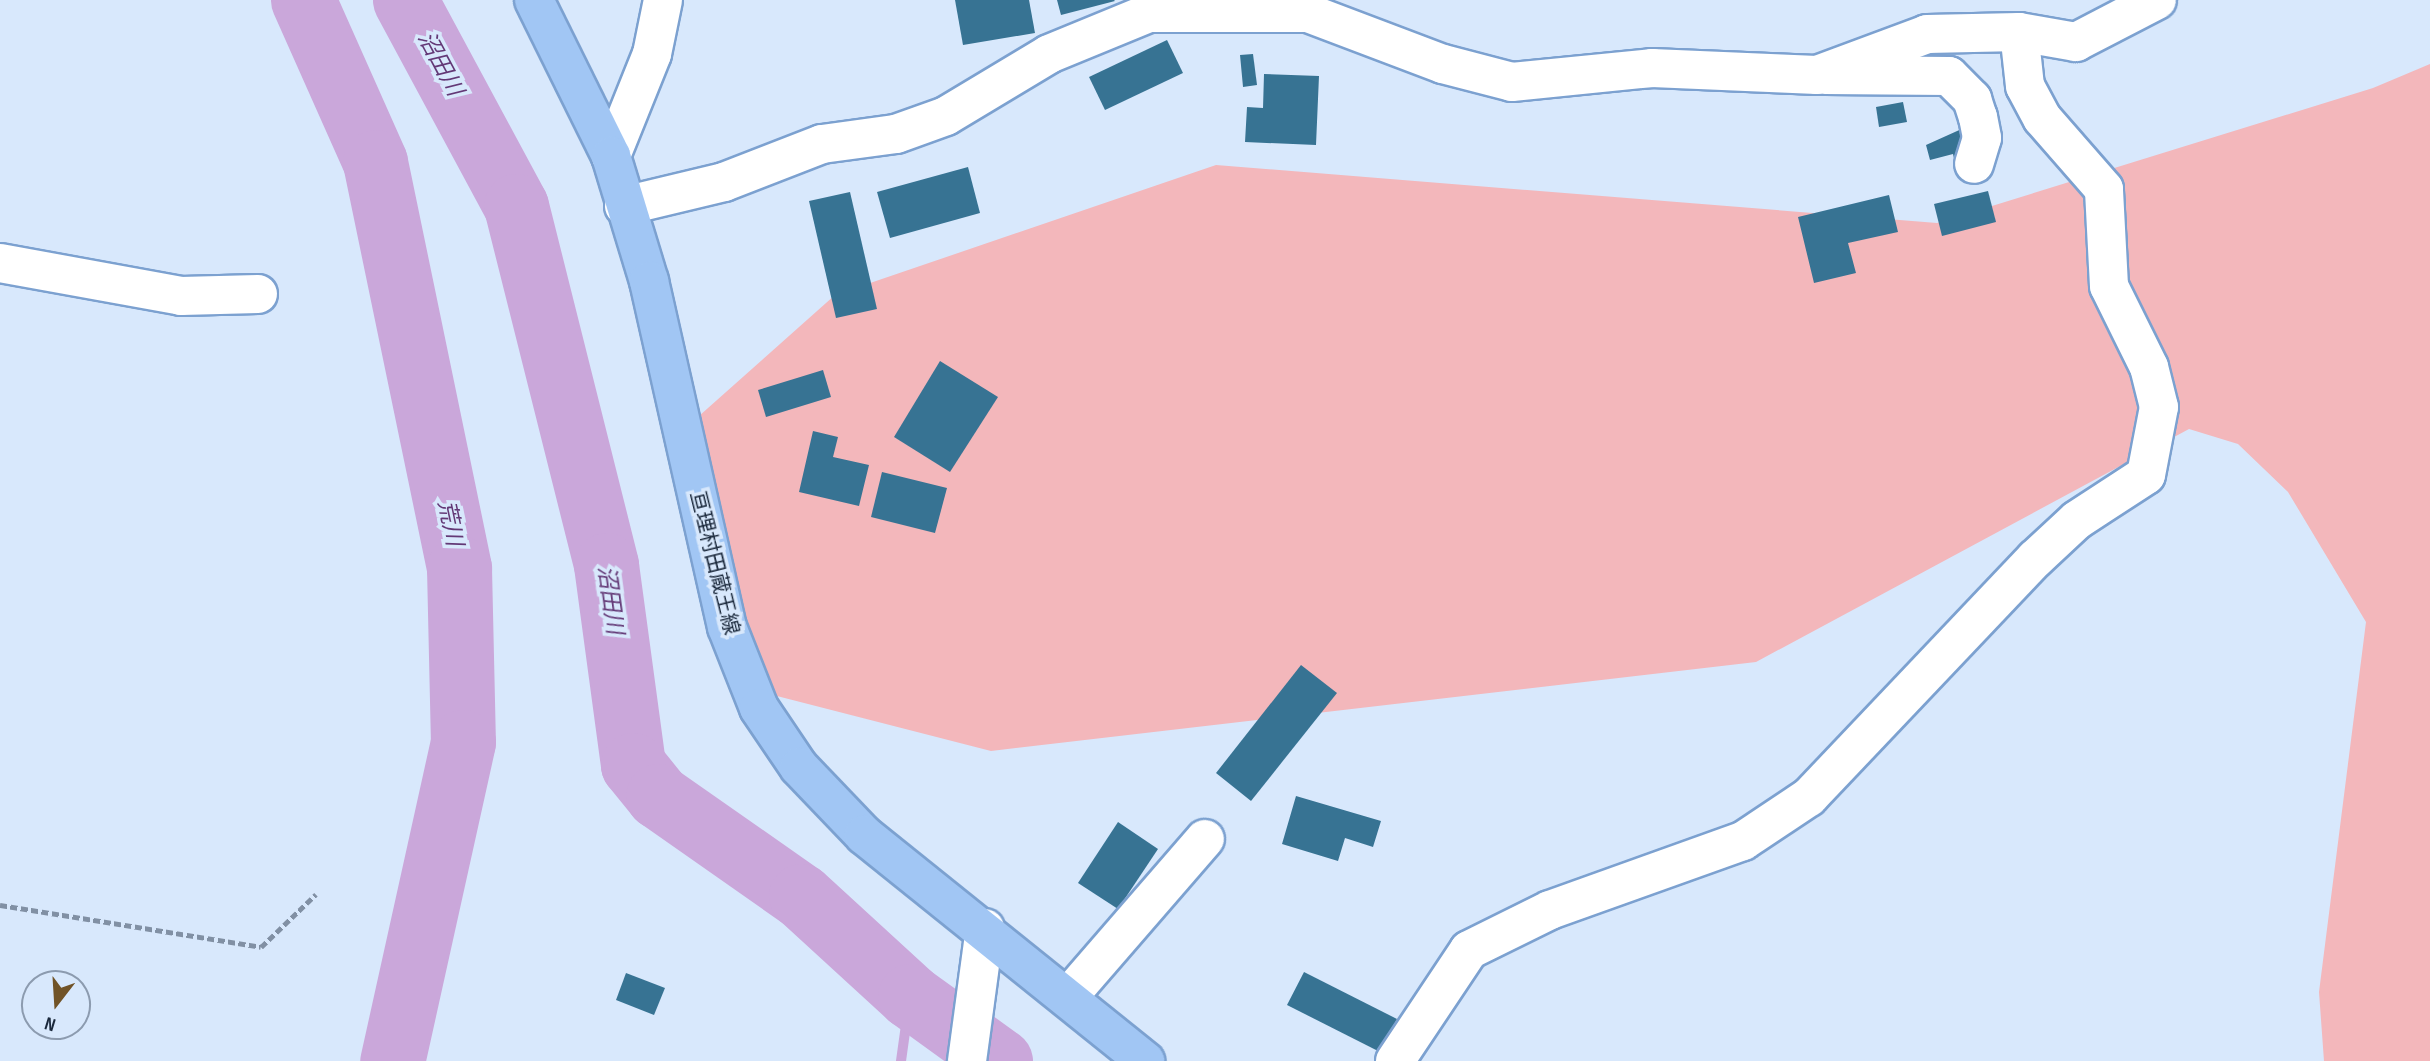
<!DOCTYPE html>
<html>
<head>
<meta charset="utf-8">
<style>
	body { margin:0 }
	#map { position:relative; width:2430px; height:1061px; overflow:hidden; background:#d8e8fc; font-family:"Sofia Sans Condensed","Noto Sans JP",sans-serif }
	div>[style] { position:absolute }
	.green>* { inset:0; background:#f3b7bb }
	.stream>* { height:10px; margin:-5px; padding:0 5px; transform-origin:5px; border-radius:5px; background:#caa7da }
	.river>* { height:65px; margin:-32.5px; padding:0 32.5px; transform-origin:32.5px; border-radius:32.5px; background:#caa7da }
	.building>* { inset:0; background:#377393 }
	.path>* { height:4.5px; margin-top:-2.25px; transform-origin:0; background:repeating-linear-gradient(90deg,#8190a4 0 7px,transparent 0 10.5px) }
	.roads { filter:drop-shadow(2px 0 #7ca1d0) drop-shadow(-2px 0 #7ca1d0) drop-shadow(0 2px #7ca1d0) drop-shadow(0 -2px #7ca1d0) }
	.minor>* { height:38px; margin:-19px; padding:0 19px; transform-origin:19px; border-radius:19px; background:#fff }
	.major>* { height:38px; margin:-19px; padding:0 19px; transform-origin:19px; border-radius:19px; background:#a1c6f4 }
	span { translate:-50% -50%; white-space:nowrap; text-align:center; line-height:1.15; -webkit-text-stroke:7px #d8e8fc; paint-order:stroke }
	.street-label { font-size:21px; color:#1a283b }
	.water-label { font-size:23px; color:#633876; font-style:italic }
	.north { position:absolute; left:21px; top:970px; width:70px; height:70px; box-sizing:border-box; background:#d8e8fc; border:2px solid #8c9baf; border-radius:50%; rotate:197deg; font-size:19px; font-weight:700; line-height:28px; text-align:center; color:#1a283b }
	.north::after { content:''; display:block; margin:auto; width:24px; height:32px; background:#715327; clip-path:polygon(50% 0,100% 100%,50% 72%,0 100%) }
</style>
</head>
<body>
<div id="map">
	<div class="green">
		<div style="clip-path:polygon(2430px 64px,2430px 1061px,2324px 1061px,2319px 992px,2366px 622px,2288px 492px,2238px 444px,2189px 429px,1756px 662px,991px 751px,773px 695px,681px 432px,835px 295px,1216px 165px,1937px 223px,2373px 88px)"></div>
	</div>
	<div class="stream">
		<div style="left:901px;top:1061px;width:66px;rotate:-82.1deg"></div>
	</div>
	<div class="river">
		<div style="left:303px;top:0;width:177px;rotate:66deg"></div>
		<div style="left:375px;top:162px;width:415px;rotate:78.3deg"></div>
		<div style="left:459px;top:568px;width:174px;rotate:88.7deg"></div>
		<div style="left:463px;top:742px;width:327px;rotate:102.5deg"></div>
		<div style="left:405px;top:0;width:234px;rotate:61.7deg"></div>
		<div style="left:516px;top:206px;width:370px;rotate:75.9deg"></div>
		<div style="left:606px;top:565px;width:202px;rotate:82.3deg"></div>
		<div style="left:633px;top:765px;width:40px;rotate:51deg"></div>
		<div style="left:658px;top:796px;width:174px;rotate:35deg"></div>
		<div style="left:801px;top:896px;width:148px;rotate:42.5deg"></div>
		<div style="left:910px;top:996px;width:111px;rotate:35.8deg"></div>
	</div>
	<div class="building">
		<div style="clip-path:polygon(955px 0,1029px 0,1035px 33px,963px 45px)"></div>
		<div style="clip-path:polygon(1057px 0,1114px 0,1115px 1px,1061px 15px)"></div>
		<div style="clip-path:polygon(1167px 40px,1183px 73px,1105px 110px,1089px 77px)"></div>
		<div style="clip-path:polygon(1253px 54px,1257px 85px,1243px 87px,1240px 55px)"></div>
		<div style="clip-path:polygon(1264px 74px,1319px 76px,1316px 145px,1245px 142px,1247px 107px,1263px 108px)"></div>
		<div style="clip-path:polygon(1903px 102px,1907px 122px,1879px 127px,1876px 107px)"></div>
		<div style="clip-path:polygon(1966px 127px,1974px 158px,1955px 163px,1953px 154px,1930px 160px,1926px 145px)"></div>
		<div style="clip-path:polygon(968px 167px,980px 213px,890px 238px,877px 192px)"></div>
		<div style="clip-path:polygon(1988px 191px,1996px 222px,1942px 236px,1934px 204px)"></div>
		<div style="clip-path:polygon(850px 192px,877px 309px,836px 318px,809px 201px)"></div>
		<div style="clip-path:polygon(1889px 195px,1898px 232px,1848px 243px,1856px 273px,1814px 283px,1798px 217px)"></div>
		<div style="clip-path:polygon(940px 361px,998px 397px,950px 472px,894px 437px)"></div>
		<div style="clip-path:polygon(823px 370px,831px 397px,766px 417px,758px 390px)"></div>
		<div style="clip-path:polygon(813px 431px,838px 437px,833px 457px,869px 465px,859px 506px,799px 492px)"></div>
		<div style="clip-path:polygon(882px 472px,947px 488px,935px 533px,871px 517px)"></div>
		<div style="clip-path:polygon(1301px 665px,1337px 693px,1251px 801px,1216px 773px)"></div>
		<div style="clip-path:polygon(1296px 796px,1381px 821px,1373px 847px,1345px 838px,1338px 861px,1282px 844px)"></div>
		<div style="clip-path:polygon(1118px 822px,1158px 849px,1118px 909px,1078px 883px)"></div>
		<div style="clip-path:polygon(1304px 972px,1397px 1019px,1380px 1052px,1287px 1005px)"></div>
		<div style="clip-path:polygon(626px 973px,665px 988px,654px 1015px,616px 1000px)"></div>
	</div>
	<div class="path">
		<div style="left:0;top:905px;width:264px;rotate:9.1deg"></div>
		<div style="left:261px;top:947px;width:76px;rotate:-43.9deg"></div>
	</div>
	<div class="roads">
		<div class="minor">
			<div style="left:1825px;top:75px;width:124px;rotate:0.5deg"></div>
			<div style="left:1949px;top:76px;width:33px;rotate:45deg"></div>
			<div style="left:1972px;top:99px;width:19px;rotate:72deg"></div>
			<div style="left:1978px;top:117px;width:21px;rotate:79deg"></div>
			<div style="left:1982px;top:138px;width:27px;rotate:107deg"></div>
			<div style="left:611px;top:156px;width:110px;rotate:-68.1deg"></div>
			<div style="left:652px;top:54px;width:55px;rotate:-78.5deg"></div>
			<div style="left:624px;top:206px;width:103px;rotate:-13.5deg"></div>
			<div style="left:724px;top:182px;width:105px;rotate:-21.2deg"></div>
			<div style="left:822px;top:144px;width:75px;rotate:-7.7deg"></div>
			<div style="left:896px;top:134px;width:53px;rotate:-19.8deg"></div>
			<div style="left:946px;top:116px;width:120px;rotate:-31deg"></div>
			<div style="left:1049px;top:54px;width:108px;rotate:-22.3deg"></div>
			<div style="left:1149px;top:13px;width:159px"></div>
			<div style="left:1308px;top:13px;width:144px;rotate:20.7deg"></div>
			<div style="left:1443px;top:64px;width:71px;rotate:14.6deg"></div>
			<div style="left:1512px;top:82px;width:141px;rotate:-5.7deg"></div>
			<div style="left:1652px;top:68px;width:165px;rotate:2.4deg"></div>
			<div style="left:1817px;top:75px;width:117px;rotate:-20.4deg"></div>
			<div style="left:1927px;top:34px;width:92px;rotate:-1.2deg"></div>
			<div style="left:2019px;top:32px;width:58px;rotate:10deg"></div>
			<div style="left:2076px;top:42px;width:91px;rotate:-27.4deg"></div>
			<div style="left:0;top:263px;width:184px;rotate:10.3deg"></div>
			<div style="left:181px;top:296px;width:77px;rotate:-1.5deg"></div>
			<div style="left:1068px;top:997px;width:209px;rotate:-49.1deg"></div>
			<div style="left:967px;top:1061px;width:134px;rotate:-82.3deg"></div>
			<div style="left:1395px;top:1061px;width:133px;rotate:-56.3deg"></div>
			<div style="left:1469px;top:950px;width:90px;rotate:-26.3deg"></div>
			<div style="left:1550px;top:910px;width:205px;rotate:-19.7deg"></div>
			<div style="left:1743px;top:841px;width:79px;rotate:-33.7deg"></div>
			<div style="left:1809px;top:797px;width:328px;rotate:-46.5deg"></div>
			<div style="left:2035px;top:559px;width:57px;rotate:-42.9deg"></div>
			<div style="left:2077px;top:520px;width:82px;rotate:-33.1deg"></div>
			<div style="left:2146px;top:475px;width:69px;rotate:-79.2deg"></div>
			<div style="left:2159px;top:407px;width:41px;rotate:-104deg"></div>
			<div style="left:2149px;top:367px;width:90px;rotate:-116.3deg"></div>
			<div style="left:2109px;top:286px;width:97px;rotate:-93deg"></div>
			<div style="left:2104px;top:189px;width:94px;rotate:-131.1deg"></div>
			<div style="left:2042px;top:118px;width:36px;rotate:-118deg"></div>
			<div style="left:2025px;top:86px;width:54px;rotate:-96.3deg"></div>
		</div>
		<div class="major">
			<div style="left:534px;top:0;width:174px;rotate:63.7deg"></div>
			<div style="left:611px;top:156px;width:131px;rotate:73.1deg"></div>
			<div style="left:649px;top:281px;width:355px;rotate:77.3deg"></div>
			<div style="left:727px;top:627px;width:87px;rotate:68.4deg"></div>
			<div style="left:759px;top:708px;width:71px;rotate:55.9deg"></div>
			<div style="left:799px;top:767px;width:94px;rotate:46.3deg"></div>
			<div style="left:864px;top:835px;width:361px;rotate:38.8deg"></div>
		</div>
	</div>
	<div class="street-label">
		<span style="left:714px;top:563px;rotate:76deg">亘理村田蔵王線</span>
	</div>
	<div class="water-label">
		<span style="left:440px;top:64px;rotate:62deg">沼田川</span>
		<span style="left:450px;top:523px;rotate:78deg">荒川</span>
		<span style="left:610px;top:600px;rotate:82deg">沼田川</span>
	</div>
	<div class="north">N</div>
</div>
</body>
</html>
